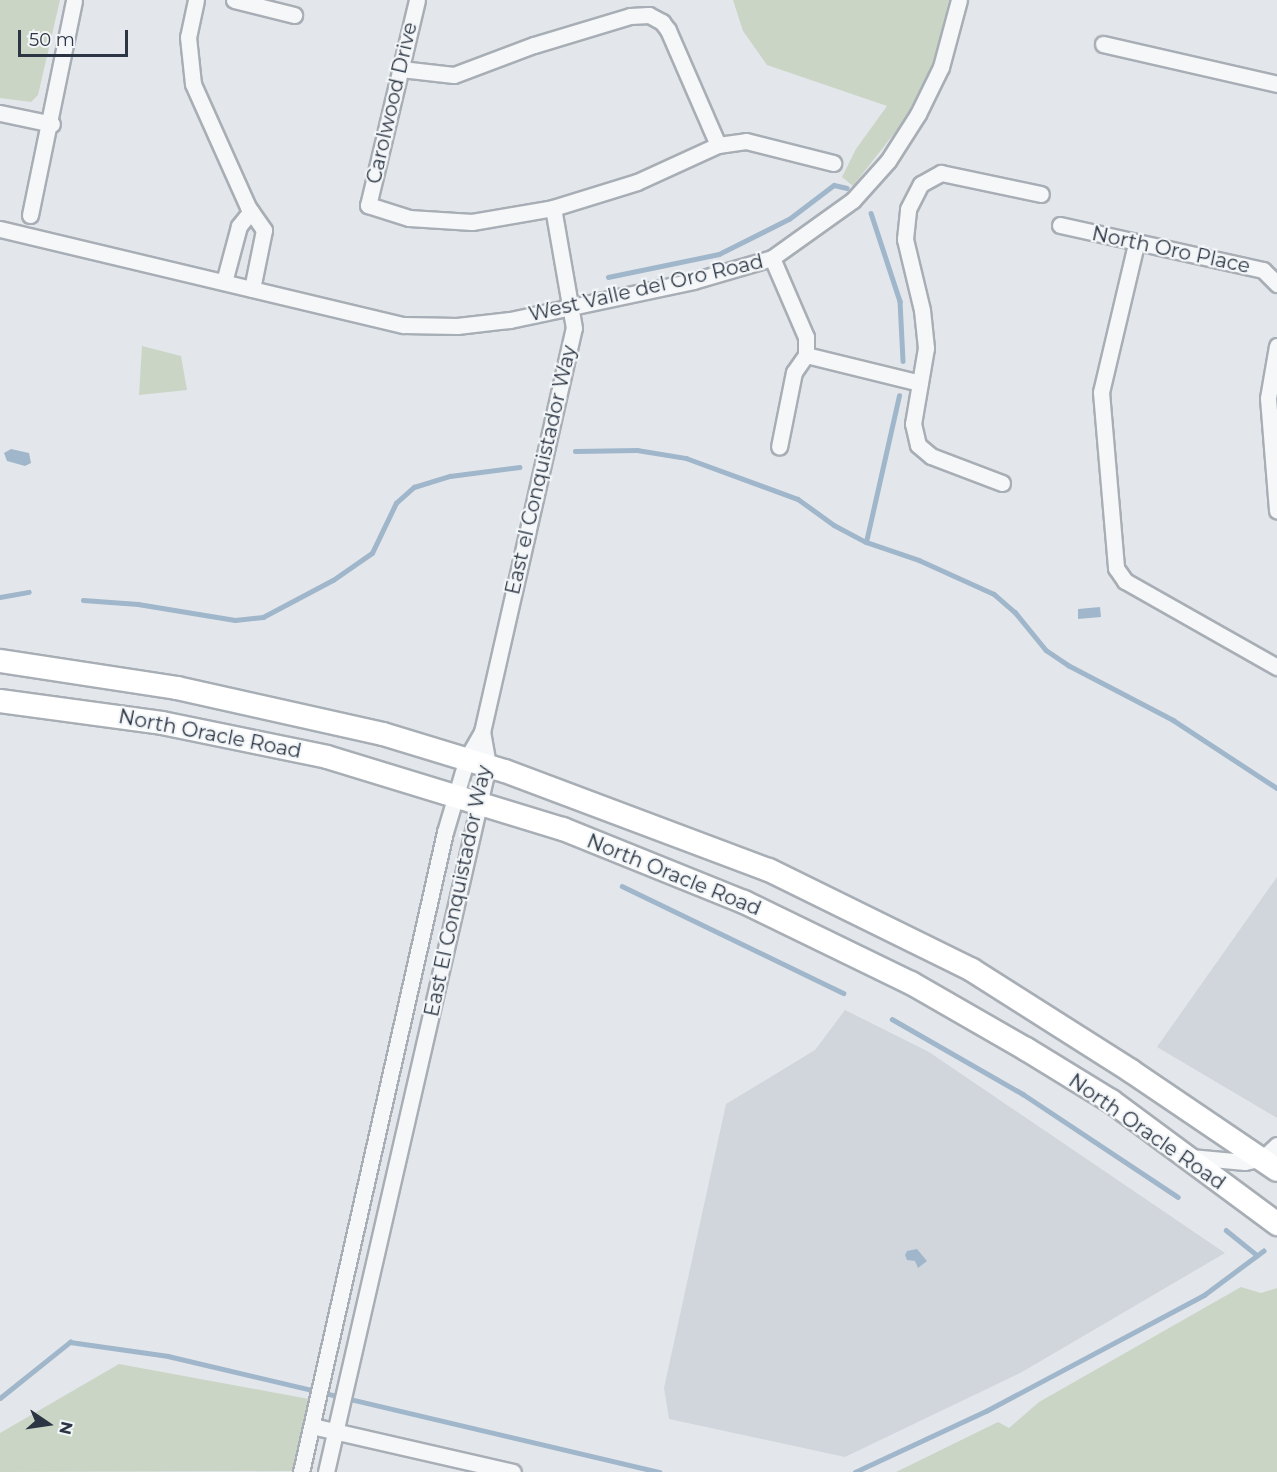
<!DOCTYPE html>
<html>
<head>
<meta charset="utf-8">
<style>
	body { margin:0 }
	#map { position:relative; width:1277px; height:1472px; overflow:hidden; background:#e3e7eb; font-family:Montserrat,sans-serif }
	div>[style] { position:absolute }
	.built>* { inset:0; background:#d1d6dd }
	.green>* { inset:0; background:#cad5c5 }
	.water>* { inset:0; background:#a0b6ca }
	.stream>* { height:4.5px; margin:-2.25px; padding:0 2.25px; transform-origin:2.25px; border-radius:2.25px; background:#a0b6ca }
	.roads { filter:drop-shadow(2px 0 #a8aeb5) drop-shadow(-2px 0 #a8aeb5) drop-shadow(0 2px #a8aeb5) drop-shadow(0 -2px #a8aeb5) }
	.minor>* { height:15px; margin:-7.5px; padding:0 7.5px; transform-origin:7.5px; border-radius:7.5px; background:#f6f7f9 }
	.highway>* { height:22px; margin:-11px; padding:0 11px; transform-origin:11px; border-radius:11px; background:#fff }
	span { translate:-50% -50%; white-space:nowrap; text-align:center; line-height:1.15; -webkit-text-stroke:4.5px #f3f6f8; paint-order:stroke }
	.street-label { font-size:20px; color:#2b3543 }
	.north { position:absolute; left:18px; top:1394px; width:60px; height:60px; -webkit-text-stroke:4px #f3f6f8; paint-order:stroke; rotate:103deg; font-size:16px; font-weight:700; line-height:24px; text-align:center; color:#2b3543 }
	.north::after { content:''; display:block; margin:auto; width:21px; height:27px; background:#2b3543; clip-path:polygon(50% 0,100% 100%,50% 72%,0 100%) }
	.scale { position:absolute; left:18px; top:30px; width:110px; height:27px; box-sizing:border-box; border:3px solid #2b3543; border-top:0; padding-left:8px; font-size:18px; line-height:21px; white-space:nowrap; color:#2b3543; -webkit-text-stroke:4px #f3f6f8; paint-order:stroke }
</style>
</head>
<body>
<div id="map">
	<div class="built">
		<div style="clip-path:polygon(1277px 877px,1277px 1118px,1157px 1047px)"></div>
		<div style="clip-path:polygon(845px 1010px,929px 1052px,1225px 1253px,1022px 1372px,845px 1457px,669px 1419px,664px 1388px,726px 1104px,815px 1050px)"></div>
	</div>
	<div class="green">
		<div style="clip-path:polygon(0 0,60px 0,38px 95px,31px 102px,0 98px)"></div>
		<div style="clip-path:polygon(733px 0,949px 0,938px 49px,914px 108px,853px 186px,842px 177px,856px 149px,887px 106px,767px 65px,743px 31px)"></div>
		<div style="clip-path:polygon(142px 346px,181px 356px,187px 390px,139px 395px)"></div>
		<div style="clip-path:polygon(1241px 1287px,1261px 1293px,1277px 1288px,1277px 1472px,896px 1472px,998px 1422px,1009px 1428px,1039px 1402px)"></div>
		<div style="clip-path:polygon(119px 1364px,309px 1399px,292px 1471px,0 1472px,0 1433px)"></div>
	</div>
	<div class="water">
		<div style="clip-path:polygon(11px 449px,29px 453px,31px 463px,25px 466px,7px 461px,4px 453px)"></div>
		<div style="clip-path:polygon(1100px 607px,1101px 617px,1078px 619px,1078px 609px)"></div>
		<div style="clip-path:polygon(917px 1249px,927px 1261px,918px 1268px,915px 1261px,907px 1260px,905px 1255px,907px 1251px)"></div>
	</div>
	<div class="stream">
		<div style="left:871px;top:213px;width:93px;rotate:71.8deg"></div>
		<div style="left:900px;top:301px;width:60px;rotate:87.1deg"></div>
		<div style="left:608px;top:277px;width:113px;rotate:-11.7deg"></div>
		<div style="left:719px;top:254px;width:78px;rotate:-26.6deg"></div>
		<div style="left:789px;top:219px;width:56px;rotate:-37.1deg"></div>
		<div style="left:834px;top:185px;width:13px;rotate:13deg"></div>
		<div style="left:575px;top:451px;width:62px;rotate:-0.9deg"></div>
		<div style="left:637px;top:450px;width:50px;rotate:9.3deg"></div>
		<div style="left:686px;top:458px;width:119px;rotate:20.1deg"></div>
		<div style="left:798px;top:499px;width:44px;rotate:35.8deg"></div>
		<div style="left:834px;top:525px;width:36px;rotate:28deg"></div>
		<div style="left:866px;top:542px;width:56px;rotate:18.8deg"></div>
		<div style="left:919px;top:560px;width:82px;rotate:24.4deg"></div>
		<div style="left:994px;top:594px;width:28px;rotate:41deg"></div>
		<div style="left:1015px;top:612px;width:49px;rotate:50.8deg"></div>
		<div style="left:1046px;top:650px;width:27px;rotate:34deg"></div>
		<div style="left:1068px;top:665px;width:119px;rotate:27.6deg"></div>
		<div style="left:1173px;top:720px;width:124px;rotate:33.2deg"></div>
		<div style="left:866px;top:542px;width:150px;rotate:-77.3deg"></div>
		<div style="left:0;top:597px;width:29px;rotate:-10deg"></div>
		<div style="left:83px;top:600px;width:55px;rotate:4.2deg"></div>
		<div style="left:138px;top:604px;width:98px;rotate:9.4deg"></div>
		<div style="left:235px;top:620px;width:28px;rotate:-6deg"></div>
		<div style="left:263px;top:617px;width:79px;rotate:-27.9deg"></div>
		<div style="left:333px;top:580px;width:47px;rotate:-34.7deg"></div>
		<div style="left:372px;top:553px;width:55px;rotate:-64.4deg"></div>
		<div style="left:396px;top:503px;width:24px;rotate:-42deg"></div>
		<div style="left:414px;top:487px;width:38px;rotate:-17deg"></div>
		<div style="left:450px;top:476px;width:70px;rotate:-7.4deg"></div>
		<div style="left:622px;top:886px;width:246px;rotate:25.8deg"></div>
		<div style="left:892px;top:1019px;width:151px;rotate:29.8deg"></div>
		<div style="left:1023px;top:1094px;width:186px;rotate:33.6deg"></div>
		<div style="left:1226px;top:1230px;width:40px;rotate:39deg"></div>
		<div style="left:0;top:1398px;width:90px;rotate:-38.7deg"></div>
		<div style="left:70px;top:1342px;width:99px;rotate:8.1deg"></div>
		<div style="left:168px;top:1356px;width:505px;rotate:13.29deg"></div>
		<div style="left:855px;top:1472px;width:145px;rotate:-25deg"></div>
		<div style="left:986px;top:1411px;width:247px;rotate:-28deg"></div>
		<div style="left:1204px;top:1295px;width:74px;rotate:-36.7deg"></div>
	</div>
	<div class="roads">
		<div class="minor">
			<div style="left:196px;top:0;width:38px;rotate:102deg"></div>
			<div style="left:188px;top:37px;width:47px;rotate:83.9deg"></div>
			<div style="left:193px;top:84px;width:135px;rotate:65.9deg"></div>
			<div style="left:248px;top:207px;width:28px;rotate:55deg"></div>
			<div style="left:264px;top:230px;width:60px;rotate:101.5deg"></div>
			<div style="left:234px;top:0;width:62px;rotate:14deg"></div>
			<div style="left:417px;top:0;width:211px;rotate:103.4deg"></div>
			<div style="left:368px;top:205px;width:43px;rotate:17.6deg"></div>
			<div style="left:409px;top:218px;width:63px;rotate:3.6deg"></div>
			<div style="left:472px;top:222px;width:82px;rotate:-9.8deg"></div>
			<div style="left:553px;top:208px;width:88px;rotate:-17.2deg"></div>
			<div style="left:637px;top:182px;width:89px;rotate:-24.6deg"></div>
			<div style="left:718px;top:145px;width:28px;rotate:-8deg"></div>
			<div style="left:746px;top:141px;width:90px;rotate:14.2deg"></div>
			<div style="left:1103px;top:44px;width:179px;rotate:12.9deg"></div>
			<div style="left:401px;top:69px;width:53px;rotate:6.5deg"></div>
			<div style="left:454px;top:75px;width:85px;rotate:-20.6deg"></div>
			<div style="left:534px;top:45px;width:100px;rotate:-16.8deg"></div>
			<div style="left:630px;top:16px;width:19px;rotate:-3deg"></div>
			<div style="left:649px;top:15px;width:15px;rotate:28deg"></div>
			<div style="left:662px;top:22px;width:10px;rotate:53deg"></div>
			<div style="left:668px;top:30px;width:125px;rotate:66.5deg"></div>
			<div style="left:0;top:113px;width:53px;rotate:11.9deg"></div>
			<div style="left:30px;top:215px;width:219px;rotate:-78.4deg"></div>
			<div style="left:1060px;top:225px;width:208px;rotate:12.5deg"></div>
			<div style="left:1263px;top:270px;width:20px;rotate:45deg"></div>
			<div style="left:0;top:229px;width:415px;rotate:13.4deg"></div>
			<div style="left:404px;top:325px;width:53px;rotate:1.1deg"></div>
			<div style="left:457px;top:326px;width:53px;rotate:-6.5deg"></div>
			<div style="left:510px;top:320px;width:187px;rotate:-12deg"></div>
			<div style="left:693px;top:281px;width:82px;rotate:-16.2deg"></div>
			<div style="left:772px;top:258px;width:100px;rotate:-35.6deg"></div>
			<div style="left:853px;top:200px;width:52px;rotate:-48.1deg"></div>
			<div style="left:888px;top:161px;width:56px;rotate:-57.4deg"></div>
			<div style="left:918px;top:114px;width:52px;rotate:-63.9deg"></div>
			<div style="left:941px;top:67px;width:69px;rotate:-75deg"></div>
			<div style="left:1136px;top:244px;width:152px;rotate:103.3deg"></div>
			<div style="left:1101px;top:392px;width:177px;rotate:85.1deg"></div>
			<div style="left:1116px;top:568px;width:16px;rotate:55deg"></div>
			<div style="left:1125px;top:581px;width:175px;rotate:29.5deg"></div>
			<div style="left:772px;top:258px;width:86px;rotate:66.7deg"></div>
			<div style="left:806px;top:337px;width:18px;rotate:90deg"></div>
			<div style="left:806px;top:355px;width:21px;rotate:125deg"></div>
			<div style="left:794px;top:372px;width:76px;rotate:101.3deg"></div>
			<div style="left:224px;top:282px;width:58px;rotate:-75deg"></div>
			<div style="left:239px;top:226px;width:19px;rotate:-51deg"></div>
			<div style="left:1277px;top:346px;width:53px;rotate:99.8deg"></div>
			<div style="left:1268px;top:398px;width:113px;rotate:85.4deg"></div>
			<div style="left:806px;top:355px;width:117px;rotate:13.8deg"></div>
			<div style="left:1002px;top:483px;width:76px;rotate:-159.2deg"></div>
			<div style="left:931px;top:456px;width:17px;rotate:-140deg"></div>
			<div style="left:918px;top:445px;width:22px;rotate:-103deg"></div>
			<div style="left:913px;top:424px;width:77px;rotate:-80.3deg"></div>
			<div style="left:926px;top:348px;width:38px;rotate:-96deg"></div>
			<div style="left:922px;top:310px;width:73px;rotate:-103.5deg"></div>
			<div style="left:905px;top:239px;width:30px;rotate:-84deg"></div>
			<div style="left:908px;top:209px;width:28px;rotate:-63deg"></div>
			<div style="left:921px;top:184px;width:23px;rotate:-29deg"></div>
			<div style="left:941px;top:173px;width:102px;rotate:11.9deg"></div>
			<div style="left:1190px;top:1157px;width:55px;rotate:5.2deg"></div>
			<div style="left:1245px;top:1162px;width:18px;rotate:-13deg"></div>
			<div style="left:1263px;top:1158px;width:19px;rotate:-43deg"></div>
			<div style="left:312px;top:1426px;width:206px;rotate:12.9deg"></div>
			<div style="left:301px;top:1472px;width:656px;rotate:-77.32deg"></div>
			<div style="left:445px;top:832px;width:77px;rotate:-73.4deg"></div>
			<div style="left:467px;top:758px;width:30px;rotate:-60deg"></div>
			<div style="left:482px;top:732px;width:414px;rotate:-77.2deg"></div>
			<div style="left:574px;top:328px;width:122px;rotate:-99.9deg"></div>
			<div style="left:326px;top:1472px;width:725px;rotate:-77.09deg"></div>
			<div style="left:488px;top:765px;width:34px;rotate:-100deg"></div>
		</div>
		<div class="highway">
			<div style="left:0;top:661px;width:179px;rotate:8.7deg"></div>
			<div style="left:177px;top:688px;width:211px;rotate:12.6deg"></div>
			<div style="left:383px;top:734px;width:127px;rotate:16.9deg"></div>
			<div style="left:505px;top:771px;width:282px;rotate:20.6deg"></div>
			<div style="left:769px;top:870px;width:226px;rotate:26.2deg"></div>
			<div style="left:972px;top:970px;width:188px;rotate:32.4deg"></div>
			<div style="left:1131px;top:1071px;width:176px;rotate:34.1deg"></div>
			<div style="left:0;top:701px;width:163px;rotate:7.7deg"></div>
			<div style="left:162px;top:723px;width:168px;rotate:11.6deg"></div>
			<div style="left:327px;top:757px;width:247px;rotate:17deg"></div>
			<div style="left:563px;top:829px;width:195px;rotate:22deg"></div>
			<div style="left:744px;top:902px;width:186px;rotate:25.9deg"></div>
			<div style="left:911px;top:983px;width:133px;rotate:29.9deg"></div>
			<div style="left:1026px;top:1049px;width:100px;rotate:31.5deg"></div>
			<div style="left:1111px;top:1101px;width:207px;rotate:36.5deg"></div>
		</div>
	</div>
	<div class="street-label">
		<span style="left:392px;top:103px;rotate:-77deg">Carolwood Drive</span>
		<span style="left:1171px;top:250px;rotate:12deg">North Oro Place</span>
		<span style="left:646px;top:288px;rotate:-13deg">West Valle del Oro Road</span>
		<span style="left:541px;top:470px;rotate:-77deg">East el Conquistador Way</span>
		<span style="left:210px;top:734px;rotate:11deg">North Oracle Road</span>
		<span style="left:674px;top:875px;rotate:22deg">North Oracle Road</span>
		<span style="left:458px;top:891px;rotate:-78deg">East El Conquistador Way</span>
		<span style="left:1147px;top:1132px;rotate:35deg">North Oracle Road</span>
	</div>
	<div class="north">N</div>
	<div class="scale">50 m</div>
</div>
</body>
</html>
